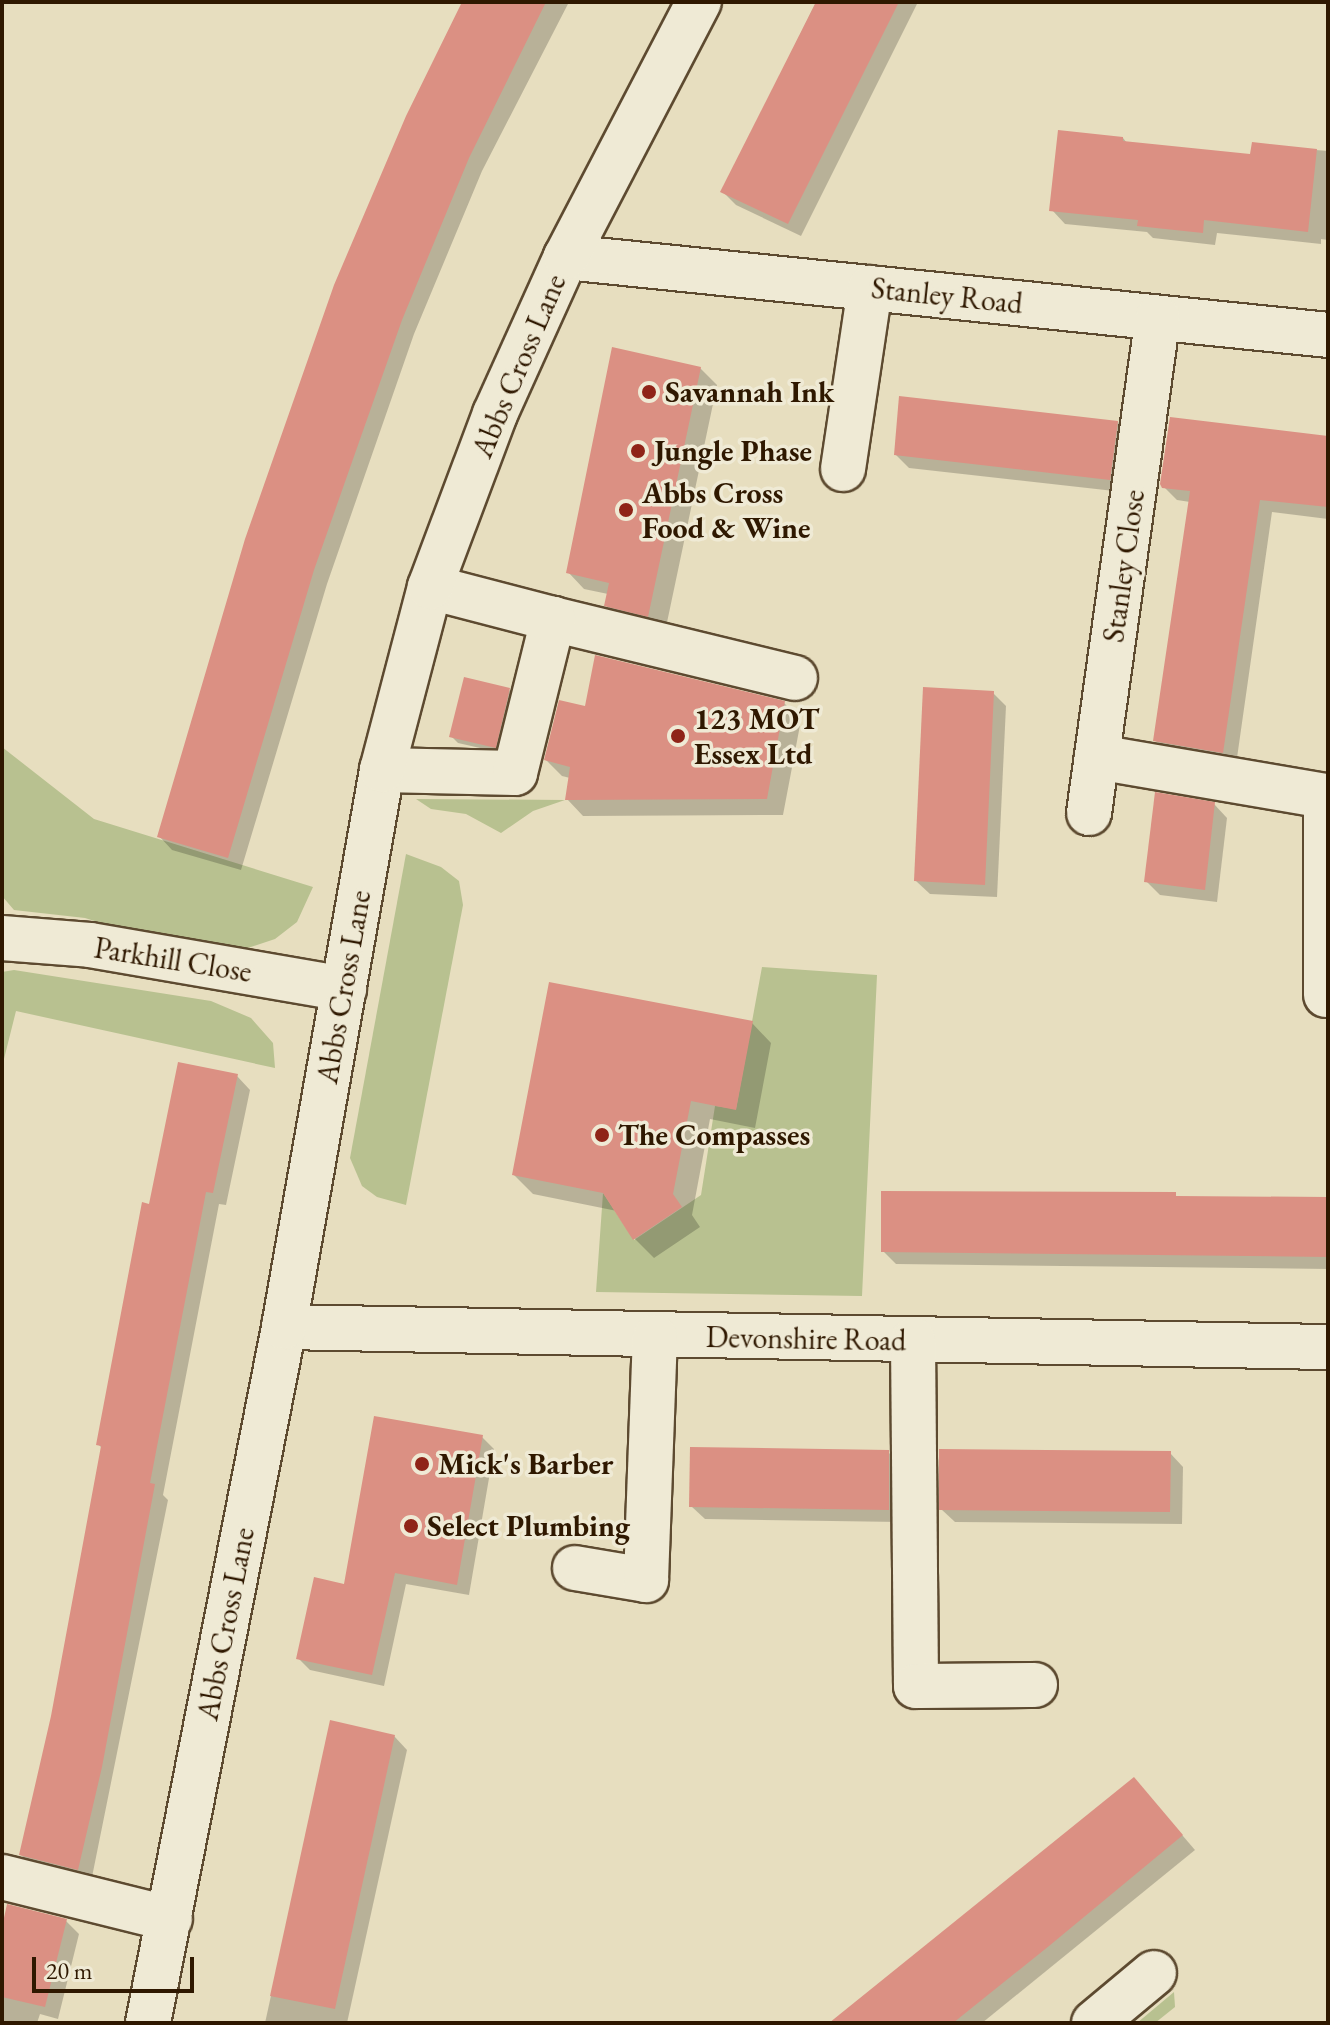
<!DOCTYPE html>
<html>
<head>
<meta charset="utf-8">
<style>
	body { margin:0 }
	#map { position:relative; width:1330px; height:2025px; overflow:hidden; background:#e7debf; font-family:"EB Garamond",serif }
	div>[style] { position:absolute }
	.green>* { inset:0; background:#b8c190 }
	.shadow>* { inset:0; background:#0003 }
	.building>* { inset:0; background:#db9083 }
	.roads { filter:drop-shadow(2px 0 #5d4a30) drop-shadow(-2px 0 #5d4a30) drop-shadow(0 2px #5d4a30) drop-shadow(0 -2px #5d4a30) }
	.minor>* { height:44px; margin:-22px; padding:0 22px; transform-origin:22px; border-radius:22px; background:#efead5 }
	.dots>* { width:22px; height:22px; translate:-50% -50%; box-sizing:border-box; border:4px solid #efead5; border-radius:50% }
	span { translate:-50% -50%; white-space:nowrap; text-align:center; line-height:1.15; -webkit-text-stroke:7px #efead5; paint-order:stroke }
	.street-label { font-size:30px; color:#2f1800 }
	.poi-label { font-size:30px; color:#2f1800; font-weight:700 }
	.left { translate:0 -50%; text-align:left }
	.frame { position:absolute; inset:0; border:4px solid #2f1800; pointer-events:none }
	.scale { position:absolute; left:32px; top:1957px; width:162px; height:36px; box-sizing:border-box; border:4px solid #2f1800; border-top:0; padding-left:10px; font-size:24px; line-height:28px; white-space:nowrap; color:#2f1800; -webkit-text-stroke:6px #efead5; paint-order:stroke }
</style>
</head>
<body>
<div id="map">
	<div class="green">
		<div style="clip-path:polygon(2px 747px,94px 819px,313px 887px,297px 922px,275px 939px,242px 950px,133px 933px,85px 918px,14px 910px,2px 896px)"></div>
		<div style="clip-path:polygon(416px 799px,565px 800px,533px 811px,501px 833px,466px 814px,431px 809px)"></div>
		<div style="clip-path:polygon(406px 854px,441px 867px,459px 881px,463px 905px,406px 1205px,377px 1197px,362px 1186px,350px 1158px)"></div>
		<div style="clip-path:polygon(762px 967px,877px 975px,862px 1296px,596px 1292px,603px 1193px,634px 1240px,701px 1195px,715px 1106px,736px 1109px)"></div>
		<div style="clip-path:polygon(14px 970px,211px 1001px,251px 1018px,273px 1043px,275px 1068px,16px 1011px,2px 1067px,2px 972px)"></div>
		<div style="clip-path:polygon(1174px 1992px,1175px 2007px,1155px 2023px,1137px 2023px)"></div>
	</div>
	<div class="shadow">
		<div style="clip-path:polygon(464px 2px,569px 2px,482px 171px,414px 334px,327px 584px,241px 870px,172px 850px,159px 836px)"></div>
		<div style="clip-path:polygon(816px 2px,918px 2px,801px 236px,736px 205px,723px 192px)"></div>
		<div style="clip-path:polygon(1123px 138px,1127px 143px,1252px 157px,1254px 145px,1328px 151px,1328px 240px,1321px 239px,1321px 244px,1217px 233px,1215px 245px,1153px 238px,1147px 232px,1065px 224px,1052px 210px)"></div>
		<div style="clip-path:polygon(700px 368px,717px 385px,665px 632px,623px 622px,606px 605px,608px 594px,584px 589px,568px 572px)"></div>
		<div style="clip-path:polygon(1118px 422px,1131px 436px,1123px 492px,909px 468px,896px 455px)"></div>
		<div style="clip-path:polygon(1328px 438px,1328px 519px,1272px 512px,1236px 765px,1169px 754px,1156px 741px,1190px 502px,1177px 500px,1164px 487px)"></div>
		<div style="clip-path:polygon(509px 690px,515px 696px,502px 753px,458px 743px,452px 737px)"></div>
		<div style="clip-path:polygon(993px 693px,1006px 706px,997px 897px,930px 894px,916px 881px)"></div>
		<div style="clip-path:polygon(784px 703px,801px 720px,783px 815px,583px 816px,567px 799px,570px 778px,562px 776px,546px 760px,586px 708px)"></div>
		<div style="clip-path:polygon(1214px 804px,1227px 818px,1217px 902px,1160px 895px,1146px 881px)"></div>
		<div style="clip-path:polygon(752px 1023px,771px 1043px,755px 1128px,710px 1119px,692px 1215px,700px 1227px,654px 1258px,635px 1239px,617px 1211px,533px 1194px,514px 1175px)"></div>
		<div style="clip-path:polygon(237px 1076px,250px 1090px,226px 1205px,219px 1204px,163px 1495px,168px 1500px,91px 1882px,34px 1868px,21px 1855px,53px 1717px,103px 1449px,98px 1444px,150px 1206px)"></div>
		<div style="clip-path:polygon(1328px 1198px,1328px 1269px,896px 1264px,883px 1251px)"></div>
		<div style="clip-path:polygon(482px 1437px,494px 1449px,469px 1595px,406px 1584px,384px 1686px,310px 1670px,298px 1658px,346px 1586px)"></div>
		<div style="clip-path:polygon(888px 1452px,901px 1465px,900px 1522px,705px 1519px,691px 1506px)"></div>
		<div style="clip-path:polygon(1170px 1453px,1183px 1467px,1182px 1524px,955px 1522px,941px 1509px)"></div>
		<div style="clip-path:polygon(331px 1723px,394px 1736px,407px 1750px,347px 2023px,265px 2023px)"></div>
		<div style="clip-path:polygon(1134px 1779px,1195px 1850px,982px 2023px,830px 2023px)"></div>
		<div style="clip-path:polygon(66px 1921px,79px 1934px,58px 2019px,40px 2014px,37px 2023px,2px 2023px,2px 1936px)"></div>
	</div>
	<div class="building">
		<div style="clip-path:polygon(462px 2px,546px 2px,469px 158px,402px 320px,314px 570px,228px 858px,157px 837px,245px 539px,334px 285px,406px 116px)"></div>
		<div style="clip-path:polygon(816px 2px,899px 2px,788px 224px,720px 192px)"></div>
		<div style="clip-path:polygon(1058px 130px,1123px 137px,1123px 141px,1250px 154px,1252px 142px,1317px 149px,1308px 232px,1204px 220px,1203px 233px,1137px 226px,1138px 220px,1049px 211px)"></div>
		<div style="clip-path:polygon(612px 347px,701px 367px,648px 617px,604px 606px,609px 583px,566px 573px)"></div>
		<div style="clip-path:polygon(899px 396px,1118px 421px,1110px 480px,894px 455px)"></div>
		<div style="clip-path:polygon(1170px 417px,1328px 436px,1328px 507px,1260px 500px,1223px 753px,1153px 741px,1190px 491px,1162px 488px,1160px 484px)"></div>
		<div style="clip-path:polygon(595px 655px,785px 701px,767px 799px,565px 800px,570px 767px,544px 760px,559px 700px,585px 706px)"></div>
		<div style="clip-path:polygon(464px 677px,510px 688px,496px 748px,449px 737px)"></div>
		<div style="clip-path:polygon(923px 687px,994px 691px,985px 885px,914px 881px)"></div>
		<div style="clip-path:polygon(1155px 792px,1215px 802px,1205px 890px,1144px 882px)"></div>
		<div style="clip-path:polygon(549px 982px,753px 1021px,736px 1110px,691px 1101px,673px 1194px,682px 1207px,633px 1240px,603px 1193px,512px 1175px)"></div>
		<div style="clip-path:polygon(178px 1062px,238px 1074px,213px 1193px,206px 1192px,150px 1483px,155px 1484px,102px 1767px,78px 1870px,19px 1855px,51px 1716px,101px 1446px,96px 1445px,142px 1202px,149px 1204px)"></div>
		<div style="clip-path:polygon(881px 1191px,1176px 1192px,1176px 1196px,1328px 1197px,1328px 1257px,881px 1252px)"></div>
		<div style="clip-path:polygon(374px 1416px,483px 1435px,457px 1585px,395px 1573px,372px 1675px,296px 1659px,314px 1577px,344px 1584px)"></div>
		<div style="clip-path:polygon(690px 1447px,889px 1450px,889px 1510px,689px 1507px)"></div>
		<div style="clip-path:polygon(939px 1449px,1171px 1451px,1170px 1512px,939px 1510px)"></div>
		<div style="clip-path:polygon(330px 1720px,395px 1735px,335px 2009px,270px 1996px)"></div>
		<div style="clip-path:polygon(1134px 1777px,1183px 1835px,1049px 1946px,953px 2023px,829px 2023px)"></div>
		<div style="clip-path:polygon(7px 1904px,67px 1919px,45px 2007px,2px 1997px,2px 1927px)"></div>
	</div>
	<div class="roads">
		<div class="minor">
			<div style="left:566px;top:257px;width:766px;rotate:5.84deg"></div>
			<div style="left:843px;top:469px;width:183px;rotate:-81.5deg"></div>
			<div style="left:553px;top:619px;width:249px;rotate:13.7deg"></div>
			<div style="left:1097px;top:757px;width:232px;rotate:9.7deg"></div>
			<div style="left:1326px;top:796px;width:199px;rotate:90deg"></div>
			<div style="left:382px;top:770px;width:133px;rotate:1.3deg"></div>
			<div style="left:515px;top:773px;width:159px;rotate:-76.1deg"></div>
			<div style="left:553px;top:619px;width:127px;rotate:-165.4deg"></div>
			<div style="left:1089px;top:813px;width:500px;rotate:-82.1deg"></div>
			<div style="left:2px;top:938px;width:88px;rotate:4.5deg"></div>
			<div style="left:90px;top:945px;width:258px;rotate:9.8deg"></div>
			<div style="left:284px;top:1327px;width:1044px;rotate:1.1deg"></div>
			<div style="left:913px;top:1340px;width:346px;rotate:89.5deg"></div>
			<div style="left:916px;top:1686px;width:119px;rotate:-0.5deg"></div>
			<div style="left:575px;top:1568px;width:72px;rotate:9.6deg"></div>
			<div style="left:646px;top:1580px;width:243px;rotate:-87.9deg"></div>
			<div style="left:2px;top:1877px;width:173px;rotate:14deg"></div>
			<div style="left:148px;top:2023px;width:709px;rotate:-78.94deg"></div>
			<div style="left:284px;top:1327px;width:566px;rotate:-80.02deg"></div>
			<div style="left:382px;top:770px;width:189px;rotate:-75.3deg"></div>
			<div style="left:430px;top:587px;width:185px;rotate:-69.4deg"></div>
			<div style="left:495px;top:414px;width:172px;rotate:-65.7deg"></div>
			<div style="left:566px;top:257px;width:288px;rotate:-62.5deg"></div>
			<div style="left:1094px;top:2023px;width:78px;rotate:-39.8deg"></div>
		</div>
	</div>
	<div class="dots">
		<div style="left:649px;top:392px;background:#8f2418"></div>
		<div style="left:638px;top:451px;background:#8f2418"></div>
		<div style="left:626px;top:510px;background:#8f2418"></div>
		<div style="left:678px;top:736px;background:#8f2418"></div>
		<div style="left:602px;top:1135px;background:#8f2418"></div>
		<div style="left:422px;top:1464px;background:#8f2418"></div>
		<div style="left:411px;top:1526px;background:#8f2418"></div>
	</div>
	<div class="street-label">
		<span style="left:947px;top:296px;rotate:6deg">Stanley Road</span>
		<span style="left:519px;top:366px;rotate:-67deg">Abbs Cross Lane</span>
		<span style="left:1124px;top:566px;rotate:-82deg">Stanley Close</span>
		<span style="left:173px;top:960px;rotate:9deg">Parkhill Close</span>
		<span style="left:344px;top:987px;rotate:-80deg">Abbs Cross Lane</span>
		<span style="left:806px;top:1339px;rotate:1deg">Devonshire Road</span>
		<span style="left:226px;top:1624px;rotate:-79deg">Abbs Cross Lane</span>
	</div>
	<div class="poi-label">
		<span class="left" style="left:665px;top:392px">Savannah Ink</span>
		<span class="left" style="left:654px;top:451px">Jungle Phase</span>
		<span class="left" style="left:642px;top:510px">Abbs Cross<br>Food &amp; Wine</span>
		<span class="left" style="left:694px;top:736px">123 MOT<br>Essex Ltd</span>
		<span class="left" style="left:618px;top:1135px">The Compasses</span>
		<span class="left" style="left:438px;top:1464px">Mick's Barber</span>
		<span class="left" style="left:427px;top:1526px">Select Plumbing</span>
	</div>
	<div class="frame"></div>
	<div class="scale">20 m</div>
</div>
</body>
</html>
